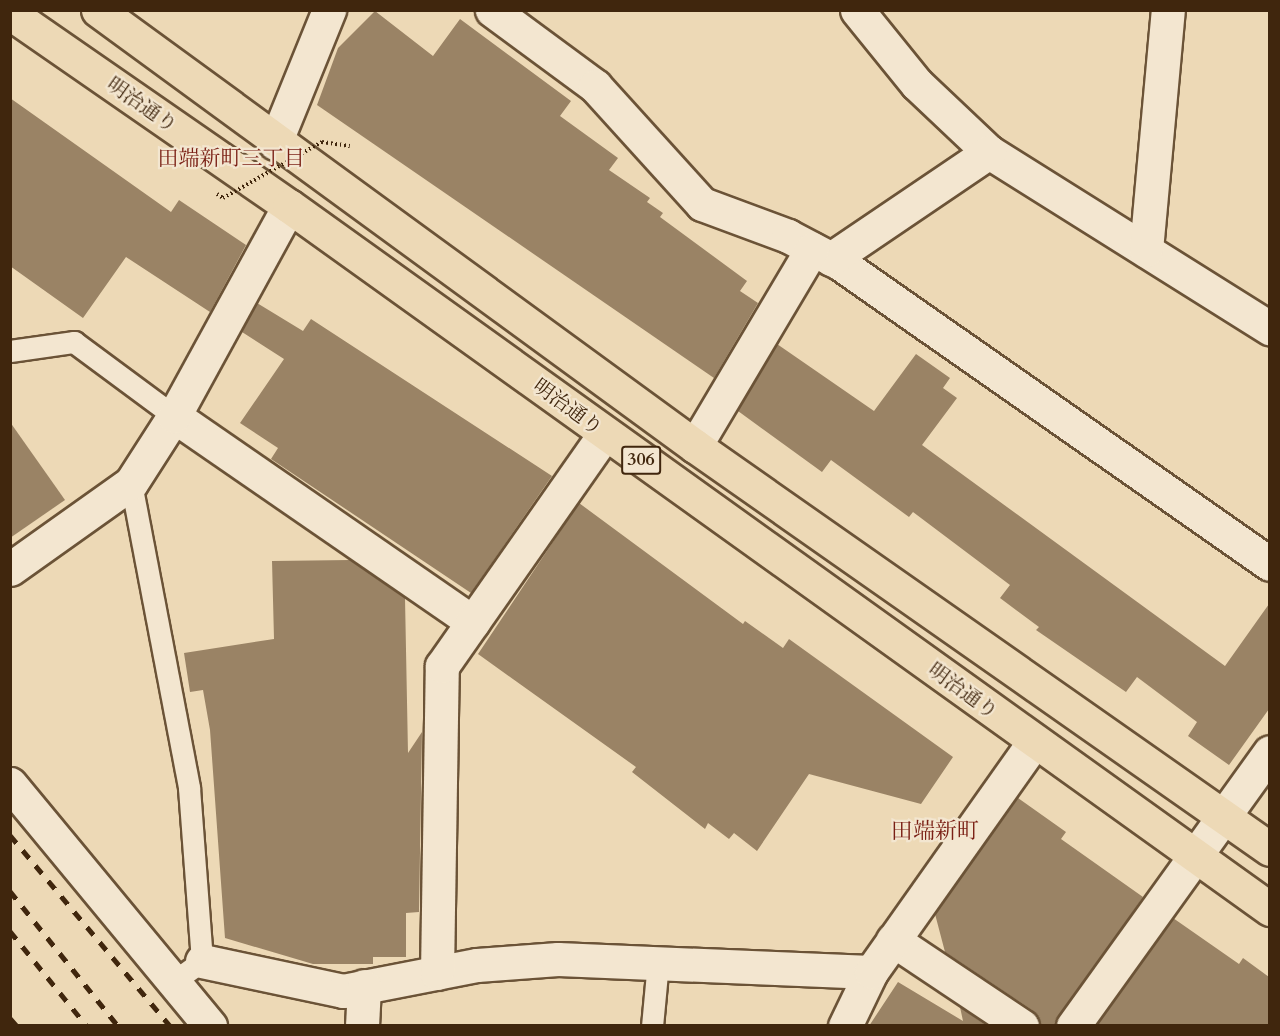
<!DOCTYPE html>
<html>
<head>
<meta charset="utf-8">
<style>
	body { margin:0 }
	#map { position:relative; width:1280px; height:1036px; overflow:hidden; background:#edd9b6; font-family:Cardo,"Noto Serif JP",serif }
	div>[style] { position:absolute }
	.building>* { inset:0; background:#9a8365 }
	.roads { filter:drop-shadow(2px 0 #6b5337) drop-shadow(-2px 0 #6b5337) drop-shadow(0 2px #6b5337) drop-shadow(0 -2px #6b5337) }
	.lane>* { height:21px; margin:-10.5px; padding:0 10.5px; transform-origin:10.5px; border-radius:10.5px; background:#f3e6d0 }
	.street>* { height:33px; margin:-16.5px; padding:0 16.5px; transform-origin:16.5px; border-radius:16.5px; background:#f3e6d0 }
	.secondary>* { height:33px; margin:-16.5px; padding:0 16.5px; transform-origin:16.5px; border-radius:16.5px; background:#f3e6d0 }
	.primary>* { height:33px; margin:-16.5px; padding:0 16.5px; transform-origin:16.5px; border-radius:16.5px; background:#edd9b6 }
	.rail>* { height:4.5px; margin-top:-2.25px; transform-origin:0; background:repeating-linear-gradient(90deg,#40260d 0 10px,transparent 0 20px) }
	.path-bridge>* { height:4px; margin-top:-2px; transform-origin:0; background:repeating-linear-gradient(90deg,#40260d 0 1.5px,transparent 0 4.5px) }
	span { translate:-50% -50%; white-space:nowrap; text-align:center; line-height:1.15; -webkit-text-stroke:4.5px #f3e6d0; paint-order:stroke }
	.shield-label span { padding:2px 4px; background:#f3e6d0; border:2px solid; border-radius:4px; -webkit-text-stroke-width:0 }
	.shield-label { font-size:18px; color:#40260d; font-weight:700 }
	.street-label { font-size:20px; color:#40260d }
	.neighbourhood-label { font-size:21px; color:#7a1f14 }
	.quarter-label { font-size:22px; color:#7a1f14 }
	.frame { position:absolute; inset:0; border:12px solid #40260d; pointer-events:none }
</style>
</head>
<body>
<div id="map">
	<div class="building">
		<div style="clip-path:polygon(375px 11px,433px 56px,460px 19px,571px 101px,560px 116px,618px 158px,609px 170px,650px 198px,647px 202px,663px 213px,660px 217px,747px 281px,740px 291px,758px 303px,714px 378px,317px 105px,338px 48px)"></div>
		<div style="clip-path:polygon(10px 98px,171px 212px,179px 200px,246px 245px,210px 312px,126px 257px,83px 318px,10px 266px)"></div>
		<div style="clip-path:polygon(257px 303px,303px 331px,311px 319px,552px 476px,471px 593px,271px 459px,278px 448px,240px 423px,284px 359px,242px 332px)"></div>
		<div style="clip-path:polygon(777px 344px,874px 411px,916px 354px,950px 378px,943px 388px,957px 398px,922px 445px,1225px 666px,1269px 604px,1269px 709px,1229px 765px,1188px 736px,1197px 722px,1137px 677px,1126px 692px,1036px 630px,1039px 627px,1000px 598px,1010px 585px,913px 512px,909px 517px,831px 460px,822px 472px,738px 411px)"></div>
		<div style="clip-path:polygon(10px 422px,65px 500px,10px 538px)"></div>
		<div style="clip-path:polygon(579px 503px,743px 624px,745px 621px,783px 648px,789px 639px,953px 757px,921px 804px,809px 774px,757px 851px,734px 833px,729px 839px,708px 823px,705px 829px,632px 772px,636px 767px,478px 654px)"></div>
		<div style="clip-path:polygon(350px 560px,405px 598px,408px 753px,422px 732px,419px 912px,406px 913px,406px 957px,373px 957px,373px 964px,313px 964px,225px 938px,210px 730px,203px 690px,190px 692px,184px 653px,274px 639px,272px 561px)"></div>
		<div style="clip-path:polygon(1018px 798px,1066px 832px,1061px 839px,1143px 897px,1054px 1026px,1040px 1026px,1032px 1010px,945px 952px,935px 914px)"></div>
		<div style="clip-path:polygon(1173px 918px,1239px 964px,1243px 958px,1269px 977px,1269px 1026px,1096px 1026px)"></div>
		<div style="clip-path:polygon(898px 982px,963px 1021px,960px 1007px,987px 1026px,869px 1026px)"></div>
	</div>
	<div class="roads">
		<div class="lane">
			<div style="left:10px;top:351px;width:65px;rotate:-8deg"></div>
			<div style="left:74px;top:342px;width:124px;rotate:36.5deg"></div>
			<div style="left:131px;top:483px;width:310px;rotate:79.2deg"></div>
			<div style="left:189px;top:788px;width:173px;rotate:85.7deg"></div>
			<div style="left:202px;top:961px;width:32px;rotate:144deg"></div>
			<div style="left:652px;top:1026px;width:63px;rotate:-84.6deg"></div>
		</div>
		<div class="street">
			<div style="left:492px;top:10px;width:128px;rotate:36.4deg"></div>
			<div style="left:595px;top:86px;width:159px;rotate:47.8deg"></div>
			<div style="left:702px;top:204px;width:92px;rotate:20.4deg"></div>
			<div style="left:788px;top:236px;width:60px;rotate:27.8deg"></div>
			<div style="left:841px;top:264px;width:523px;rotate:34.97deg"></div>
			<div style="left:857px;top:10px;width:95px;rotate:51deg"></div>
			<div style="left:917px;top:84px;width:99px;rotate:43.4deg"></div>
			<div style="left:989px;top:152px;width:332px;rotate:32.1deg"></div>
			<div style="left:275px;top:143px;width:144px;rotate:-67.9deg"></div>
			<div style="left:1146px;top:250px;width:241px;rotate:-84.8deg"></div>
			<div style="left:831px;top:259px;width:191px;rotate:-34.1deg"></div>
			<div style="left:174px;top:416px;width:363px;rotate:34.6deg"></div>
			<div style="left:695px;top:446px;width:229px;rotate:-59.3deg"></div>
			<div style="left:10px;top:569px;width:148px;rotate:-35.4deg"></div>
			<div style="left:131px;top:483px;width:80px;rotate:-57.3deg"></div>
			<div style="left:174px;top:416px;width:239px;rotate:-61.3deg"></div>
			<div style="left:10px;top:784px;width:314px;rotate:50.4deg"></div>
			<div style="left:893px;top:940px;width:155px;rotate:33.7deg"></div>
			<div style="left:202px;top:961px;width:144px;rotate:12deg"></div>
			<div style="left:343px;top:991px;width:136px;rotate:-11deg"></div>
			<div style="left:477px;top:965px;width:81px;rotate:-4.2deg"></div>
			<div style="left:558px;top:959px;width:313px;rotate:2.4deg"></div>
			<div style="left:437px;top:973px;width:307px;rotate:-89.1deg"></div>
			<div style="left:442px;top:666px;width:284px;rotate:-55deg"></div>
			<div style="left:362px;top:1026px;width:40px;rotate:-87.1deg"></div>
			<div style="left:845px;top:1026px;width:60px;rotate:-64.3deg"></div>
			<div style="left:871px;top:972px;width:282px;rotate:-54.7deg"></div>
		</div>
		<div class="secondary">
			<div style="left:1073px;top:1026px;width:337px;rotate:-54.3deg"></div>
		</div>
		<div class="primary">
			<div style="left:98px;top:10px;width:739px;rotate:36.14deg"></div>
			<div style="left:695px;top:446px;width:702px;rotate:35.03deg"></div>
			<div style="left:10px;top:13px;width:339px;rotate:34.7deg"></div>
			<div style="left:289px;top:206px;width:1207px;rotate:35.63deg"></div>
		</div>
	</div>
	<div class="rail">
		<div style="left:10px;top:835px;width:249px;rotate:50deg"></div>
		<div style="left:10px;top:891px;width:173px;rotate:51.3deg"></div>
		<div style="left:10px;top:931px;width:122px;rotate:51deg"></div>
		<div style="left:10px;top:1018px;width:11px;rotate:49deg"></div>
	</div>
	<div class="path-bridge">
		<div style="left:217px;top:194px;width:7px;rotate:34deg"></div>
		<div style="left:223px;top:198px;width:114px;rotate:-29.5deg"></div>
		<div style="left:322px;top:142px;width:28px;rotate:8deg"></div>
	</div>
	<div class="shield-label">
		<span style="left:641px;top:460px">306</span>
	</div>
	<div class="street-label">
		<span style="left:142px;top:105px;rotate:35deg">明治通り</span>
		<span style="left:568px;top:407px;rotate:36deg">明治通り</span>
		<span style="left:963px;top:691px;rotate:36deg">明治通り</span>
	</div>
	<div class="neighbourhood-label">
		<span style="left:231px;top:159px">田端新町三丁目</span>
	</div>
	<div class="quarter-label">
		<span style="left:935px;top:832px">田端新町</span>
	</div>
	<div class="frame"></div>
</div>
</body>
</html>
